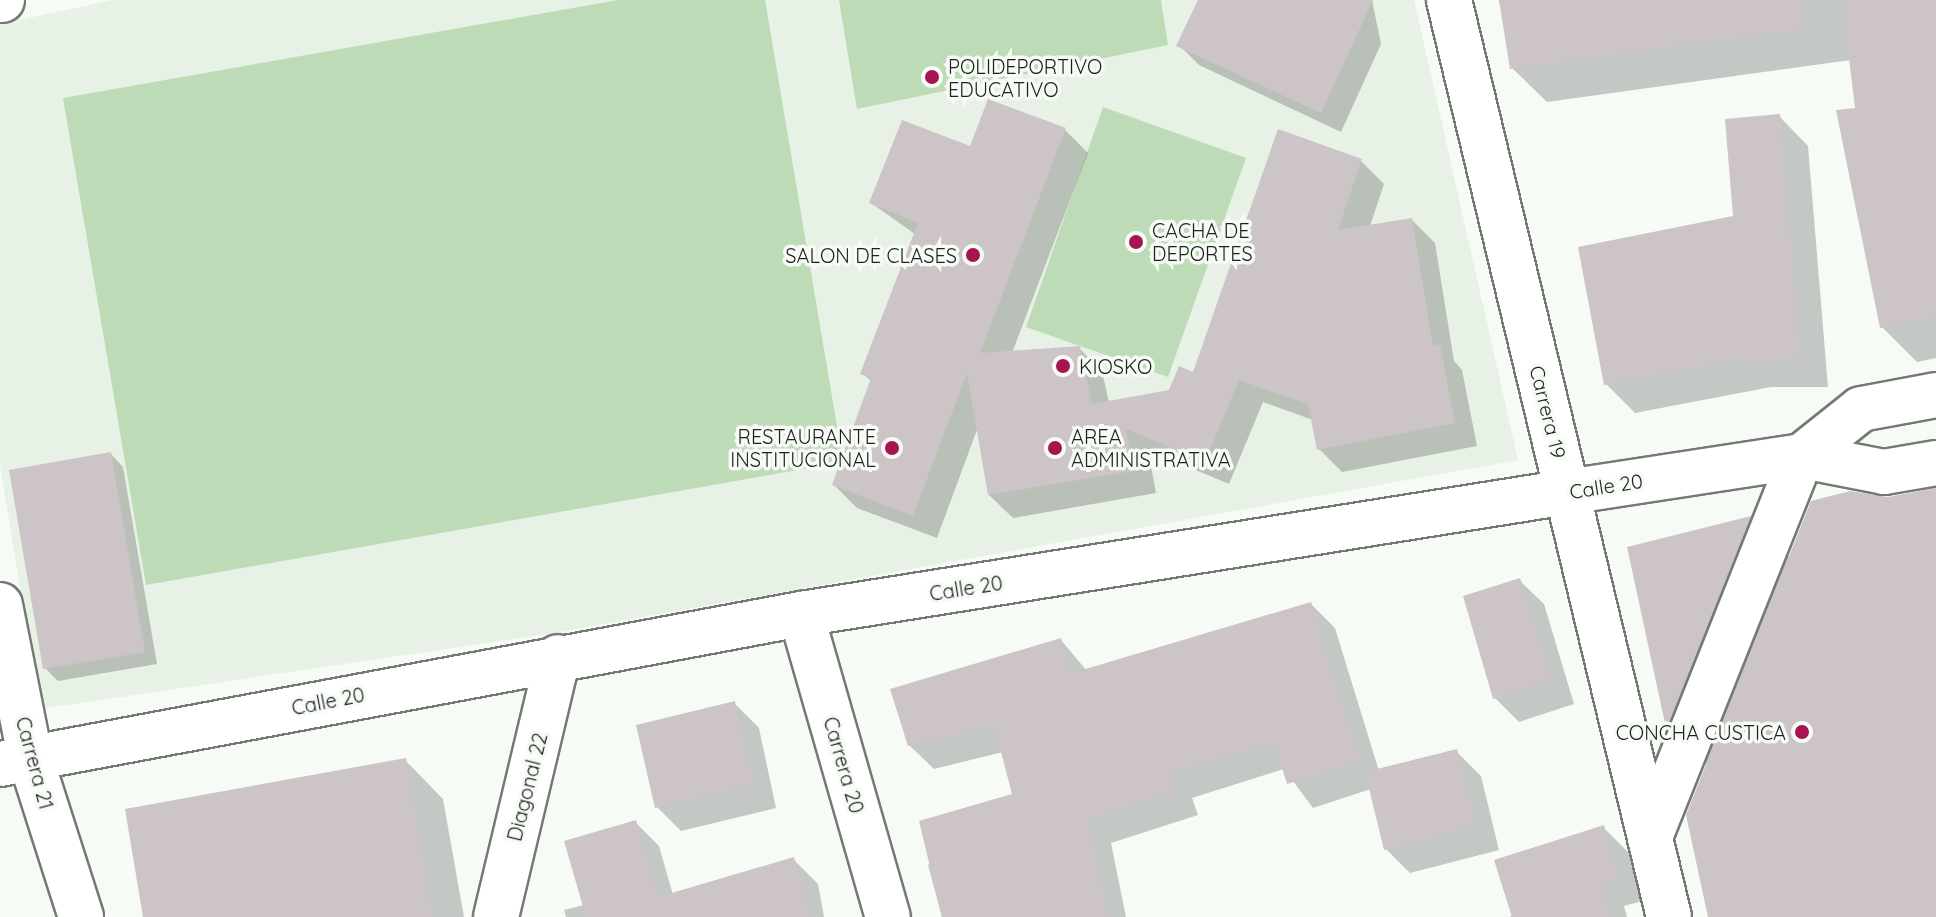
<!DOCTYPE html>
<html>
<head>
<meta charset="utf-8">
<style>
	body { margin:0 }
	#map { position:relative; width:1936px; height:917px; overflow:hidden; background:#f6fbf5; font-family:Quicksand,sans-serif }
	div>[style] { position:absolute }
	.built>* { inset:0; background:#e7f1e5 }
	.green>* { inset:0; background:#bedbb8 }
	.shadow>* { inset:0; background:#0003 }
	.building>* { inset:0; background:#ccc4c6 }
	.roads { filter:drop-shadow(2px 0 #757974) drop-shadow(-2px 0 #757974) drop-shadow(0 2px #757974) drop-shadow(0 -2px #757974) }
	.minor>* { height:44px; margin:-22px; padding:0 22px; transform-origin:22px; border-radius:22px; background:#fff }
	.dots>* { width:22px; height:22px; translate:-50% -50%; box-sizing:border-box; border:4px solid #f6fbf5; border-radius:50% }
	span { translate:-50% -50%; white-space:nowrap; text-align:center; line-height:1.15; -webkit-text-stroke:7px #f6fbf5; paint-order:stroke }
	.poi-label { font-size:20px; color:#1e201e }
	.left { translate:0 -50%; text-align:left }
	.right { translate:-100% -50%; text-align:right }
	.street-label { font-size:20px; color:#1e201e }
</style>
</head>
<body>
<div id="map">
	<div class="built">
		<div style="clip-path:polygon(113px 0,1414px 0,1518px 460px,554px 633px,40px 709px,0 465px,0 24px)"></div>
	</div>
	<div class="green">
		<div style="clip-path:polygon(618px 0,765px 0,843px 462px,146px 585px,63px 98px)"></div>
		<div style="clip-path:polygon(839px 0,1161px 0,1168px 45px,857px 109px)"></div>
		<div style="clip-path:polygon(1103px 107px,1246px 158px,1168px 377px,1026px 327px)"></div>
	</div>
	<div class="shadow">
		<div style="clip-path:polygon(1200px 0,1372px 0,1381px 44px,1341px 132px,1199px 65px,1179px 45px)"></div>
		<div style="clip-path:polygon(1499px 0,1936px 0,1936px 358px,1917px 362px,1882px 327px,1851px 60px,1547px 102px,1512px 68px)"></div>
		<div style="clip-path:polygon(1779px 116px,1808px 146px,1828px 387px,1771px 387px,1635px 413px,1606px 384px,1735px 218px)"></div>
		<div style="clip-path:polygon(1065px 130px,1088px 153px,1012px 353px,1079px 348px,1102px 371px,1109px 403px,1170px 392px,1195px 375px,1361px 161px,1384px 184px,1370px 226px,1412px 220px,1435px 243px,1454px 361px,1462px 370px,1477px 446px,1342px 472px,1319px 449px,1313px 420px,1263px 402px,1229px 484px,1148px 450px,1156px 493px,1013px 518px,989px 495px,978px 427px,937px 538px,857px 508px,834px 485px,872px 382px,863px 374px,915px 234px,871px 203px,971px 148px)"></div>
		<div style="clip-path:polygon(111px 454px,123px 467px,157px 664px,58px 681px,45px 668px)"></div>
		<div style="clip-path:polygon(1936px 490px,1936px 917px,1710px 917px,1707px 766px,1668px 727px,1629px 549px,1751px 518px,1790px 558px,1888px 499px)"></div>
		<div style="clip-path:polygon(1519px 580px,1544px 604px,1574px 704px,1519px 722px,1495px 698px)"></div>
		<div style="clip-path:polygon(1311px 604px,1335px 628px,1379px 771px,1457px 752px,1481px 776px,1499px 850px,1410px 873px,1386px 849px,1371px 789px,1313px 808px,1284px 769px,1192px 798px,1198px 815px,1111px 843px,1126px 917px,942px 917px,928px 865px,1015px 795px,1003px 752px,934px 769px,909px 745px,1061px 640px,1087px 671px)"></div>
		<div style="clip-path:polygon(734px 703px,759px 728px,776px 808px,681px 831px,657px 807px)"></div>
		<div style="clip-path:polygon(405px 760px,443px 799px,464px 917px,145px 917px)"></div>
		<div style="clip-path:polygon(635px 822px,659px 846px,673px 895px,794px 860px,818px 884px,824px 917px,566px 917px,564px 910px,584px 905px)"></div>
		<div style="clip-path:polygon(1604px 828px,1628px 852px,1642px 901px,1624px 906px,1627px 917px,1510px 917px)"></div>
	</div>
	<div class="building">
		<div style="clip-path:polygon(1198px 0,1373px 0,1321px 113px,1176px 46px)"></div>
		<div style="clip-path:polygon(1499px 0,1804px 0,1805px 28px,1510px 69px)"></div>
		<div style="clip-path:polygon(1842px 0,1936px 0,1936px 317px,1880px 328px,1836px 110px,1855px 108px)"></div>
		<div style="clip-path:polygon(988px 99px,1066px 128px,980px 353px,1080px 346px,1092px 404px,1169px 390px,1179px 366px,1193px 372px,1278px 129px,1362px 159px,1338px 230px,1412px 218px,1433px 346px,1440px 344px,1455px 423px,1317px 450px,1308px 404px,1239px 380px,1205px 462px,1126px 429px,1134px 471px,988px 495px,967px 373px,913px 516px,832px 485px,871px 378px,860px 374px,918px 223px,869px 203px,902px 120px,970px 146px)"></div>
		<div style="clip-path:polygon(1780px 114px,1800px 358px,1745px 364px,1745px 358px,1604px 385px,1578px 247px,1733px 216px,1725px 119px)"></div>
		<div style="clip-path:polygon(111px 452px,145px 652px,43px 669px,9px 470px)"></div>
		<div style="clip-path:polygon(1936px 488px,1936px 917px,1708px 917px,1686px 815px,1811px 501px,1850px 491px,1888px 497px)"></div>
		<div style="clip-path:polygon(1751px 516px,1666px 728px,1627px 547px)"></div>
		<div style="clip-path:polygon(1520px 578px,1551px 680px,1493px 699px,1463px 596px)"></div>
		<div style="clip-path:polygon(1311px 602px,1360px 761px,1287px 784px,1274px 742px,1169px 774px,1175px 791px,1088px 819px,1108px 917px,942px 917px,919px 821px,1012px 794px,994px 725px,908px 746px,890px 689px,1061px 638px,1072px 673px)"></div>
		<div style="clip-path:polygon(735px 701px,753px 784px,655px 808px,636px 725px)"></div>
		<div style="clip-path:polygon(1457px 749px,1476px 826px,1384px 850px,1365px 772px)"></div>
		<div style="clip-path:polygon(406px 758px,433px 917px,143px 917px,125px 809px)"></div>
		<div style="clip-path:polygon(636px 820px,658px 897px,794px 857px,811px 917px,586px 917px,564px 841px)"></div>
		<div style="clip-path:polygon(1604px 825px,1619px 877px,1601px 882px,1611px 917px,1512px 917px,1494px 860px)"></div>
	</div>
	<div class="roads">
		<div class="minor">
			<div style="left:0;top:0;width:2px"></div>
			<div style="left:1449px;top:0;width:943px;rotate:76.51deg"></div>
			<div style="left:0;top:605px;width:155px;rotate:78.8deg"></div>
			<div style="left:30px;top:757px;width:168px;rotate:72.3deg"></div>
			<div style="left:801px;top:614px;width:315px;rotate:74deg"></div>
			<div style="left:0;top:764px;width:815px;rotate:-10.61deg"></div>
			<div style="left:801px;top:614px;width:776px;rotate:-9.05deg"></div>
			<div style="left:1567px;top:492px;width:238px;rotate:-8.7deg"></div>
			<div style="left:1802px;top:456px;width:84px;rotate:11deg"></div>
			<div style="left:1884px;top:472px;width:53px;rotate:-9.8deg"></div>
			<div style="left:1650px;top:837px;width:410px;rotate:-68.3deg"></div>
			<div style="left:1802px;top:456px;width:75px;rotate:-38.5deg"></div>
			<div style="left:1861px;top:409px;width:76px;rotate:-10.6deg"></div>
			<div style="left:496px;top:917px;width:267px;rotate:-76.6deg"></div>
		</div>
	</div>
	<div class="dots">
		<div style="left:932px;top:77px;background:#a61452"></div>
		<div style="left:1136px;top:242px;background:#a61452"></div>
		<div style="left:973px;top:255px;background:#a61452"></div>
		<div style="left:1063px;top:366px;background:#a61452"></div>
		<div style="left:892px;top:448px;background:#a61452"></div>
		<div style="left:1055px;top:448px;background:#a61452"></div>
		<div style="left:1802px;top:732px;background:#a61452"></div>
	</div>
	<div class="poi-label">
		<span class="left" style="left:948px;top:78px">POLIDEPORTIVO<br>EDUCATIVO</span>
		<span class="left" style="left:1152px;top:242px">CACHA DE<br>DEPORTES</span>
		<span class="right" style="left:957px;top:255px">SALON DE CLASES</span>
		<span class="left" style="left:1079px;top:366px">KIOSKO</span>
		<span class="right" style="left:876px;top:448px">RESTAURANTE<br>INSTITUCIONAL</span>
		<span class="left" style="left:1071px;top:448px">AREA<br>ADMINISTRATIVA</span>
		<span class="right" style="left:1786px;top:732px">CONCHA CUSTICA</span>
	</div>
	<div class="street-label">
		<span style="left:1548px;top:412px;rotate:76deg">Carrera 19</span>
		<span style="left:1606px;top:486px;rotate:-9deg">Calle 20</span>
		<span style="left:966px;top:588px;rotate:-9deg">Calle 20</span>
		<span style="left:328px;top:701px;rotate:-11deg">Calle 20</span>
		<span style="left:35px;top:763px;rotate:75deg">Carrera 21</span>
		<span style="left:844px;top:765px;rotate:74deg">Carrera 20</span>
		<span style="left:527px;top:787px;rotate:-76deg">Diagonal 22</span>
	</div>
</div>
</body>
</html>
